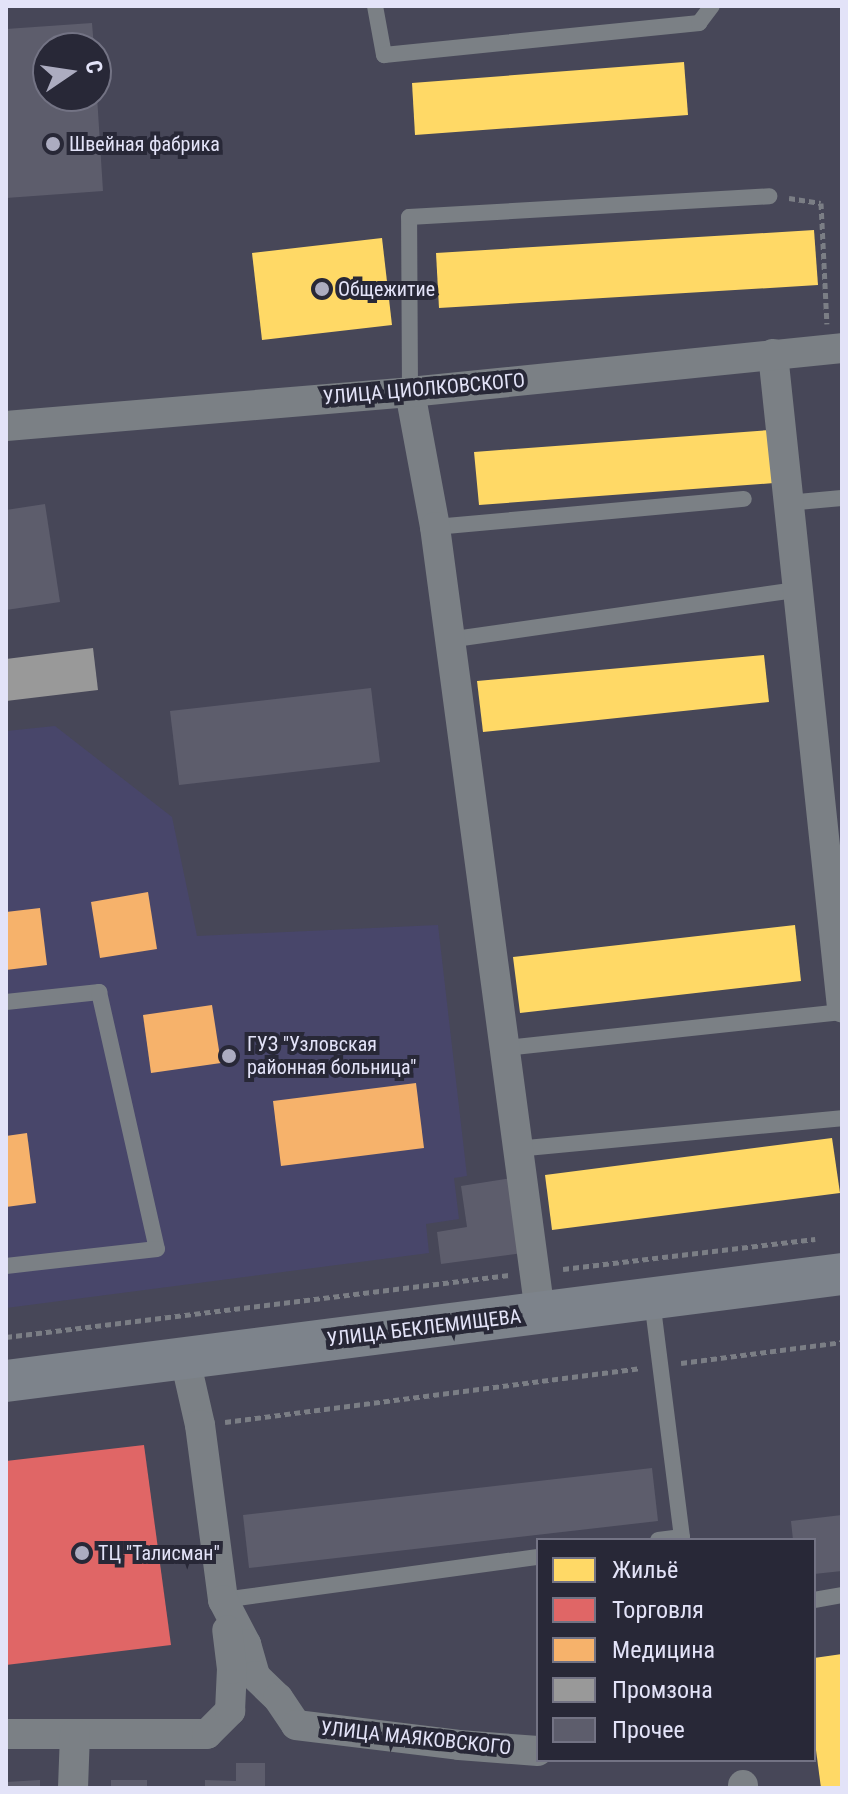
<!DOCTYPE html>
<html>
<head>
<meta charset="utf-8">
<style>
	body { margin:0 }
	#map { position:relative; width:848px; height:1794px; overflow:hidden; background:#474758; font-family:"Roboto Condensed",sans-serif }
	div>[style] { position:absolute }
	.built>* { inset:0; background:#48466a }
	.homes>* { inset:0; background:#ffd966 }
	.shops>* { inset:0; background:#e06666 }
	.health>* { inset:0; background:#f6b26b }
	.industry>* { inset:0; background:#999 }
	.building>* { inset:0; background:#5d5d6c }
	.path>* { height:5px; margin-top:-2.5px; transform-origin:0; background:repeating-linear-gradient(90deg,#7b7e85 0 6px,transparent 0 10px) }
	.lane>* { height:16px; margin:-8px; padding:0 8px; transform-origin:8px; border-radius:8px; background:#7b8085 }
	.street>* { height:30px; margin:-15px; padding:0 15px; transform-origin:15px; border-radius:15px; background:#7b8085 }
	.secondary>* { height:42px; margin:-21px; padding:0 21px; transform-origin:21px; border-radius:21px; background:#7d838b }
	.dots>* { width:22px; height:22px; translate:-50% -50%; box-sizing:border-box; border:4px solid #282837; border-radius:50% }
	span { translate:-50% -50%; white-space:nowrap; text-align:center; line-height:1.15; -webkit-text-stroke:8px #282837; paint-order:stroke }
	.poi-label { font-size:20px; color:#e3e3f8 }
	.left { translate:0 -50%; text-align:left }
	.street-label { font-size:20px; color:#e3e3f8 }
	.frame { position:absolute; inset:0; border:8px solid #e3e3f8; pointer-events:none }
	.legend { position:absolute; left:536px; top:1538px; width:280px; height:224px; box-sizing:border-box; background:#282837; border:2px solid #737384; margin:0; padding:10px 14px; list-style:none; font-size:24px; color:#e3e3f8 }
	.legend li { display:flex; align-items:center; gap:16px; height:40px }
	.legend b { width:40px; border:2px solid #737384 }
	.north { position:absolute; left:32px; top:32px; width:80px; height:80px; box-sizing:border-box; background:#282837; border:2px solid #737384; border-radius:50%; rotate:77deg; font-size:22px; font-weight:700; line-height:32px; text-align:center; color:#e3e3f8 }
	.north::after { content:''; display:block; margin:auto; width:28px; height:36px; background:#acacc0; clip-path:polygon(50% 0,100% 100%,50% 72%,0 100%) }
</style>
</head>
<body>
<div id="map">
	<div class="built">
		<div style="clip-path:polygon(55px 726px,172px 817px,197px 936px,438px 925px,467px 1176px,454px 1178px,459px 1219px,426px 1224px,429px 1253px,6px 1308px,6px 731px)"></div>
	</div>
	<div class="homes">
		<div style="clip-path:polygon(684px 62px,688px 115px,415px 135px,412px 83px)"></div>
		<div style="clip-path:polygon(814px 230px,818px 285px,439px 308px,436px 253px)"></div>
		<div style="clip-path:polygon(382px 238px,392px 325px,262px 340px,252px 253px)"></div>
		<div style="clip-path:polygon(770px 430px,774px 483px,479px 505px,474px 452px)"></div>
		<div style="clip-path:polygon(764px 655px,769px 702px,483px 732px,477px 681px)"></div>
		<div style="clip-path:polygon(795px 925px,801px 981px,520px 1013px,513px 957px)"></div>
		<div style="clip-path:polygon(832px 1138px,840px 1193px,552px 1230px,545px 1175px)"></div>
		<div style="clip-path:polygon(842px 1654px,842px 1788px,821px 1788px,814px 1735px,814px 1658px)"></div>
	</div>
	<div class="shops">
		<div style="clip-path:polygon(144px 1445px,171px 1645px,6px 1665px,6px 1461px)"></div>
	</div>
	<div class="health">
		<div style="clip-path:polygon(148px 892px,157px 949px,100px 958px,91px 902px)"></div>
		<div style="clip-path:polygon(40px 908px,47px 965px,6px 970px,6px 912px)"></div>
		<div style="clip-path:polygon(212px 1005px,221px 1063px,151px 1073px,143px 1015px)"></div>
		<div style="clip-path:polygon(416px 1083px,424px 1148px,281px 1166px,273px 1101px)"></div>
		<div style="clip-path:polygon(27px 1133px,36px 1203px,6px 1207px,6px 1136px)"></div>
	</div>
	<div class="industry">
		<div style="clip-path:polygon(93px 648px,98px 690px,6px 701px,6px 659px)"></div>
	</div>
	<div class="building">
		<div style="clip-path:polygon(92px 23px,94px 48px,48px 48px,48px 96px,97px 96px,103px 191px,6px 198px,6px 29px)"></div>
		<div style="clip-path:polygon(45px 504px,60px 602px,6px 610px,6px 510px)"></div>
		<div style="clip-path:polygon(371px 688px,380px 762px,179px 785px,170px 711px)"></div>
		<div style="clip-path:polygon(512px 1178px,523px 1253px,441px 1264px,437px 1232px,467px 1227px,461px 1186px)"></div>
		<div style="clip-path:polygon(652px 1468px,658px 1521px,249px 1568px,243px 1515px)"></div>
		<div style="clip-path:polygon(842px 1515px,842px 1571px,814px 1574px,814px 1540px,793px 1540px,791px 1521px)"></div>
		<div style="clip-path:polygon(236px 1763px,265px 1763px,265px 1788px,205px 1788px,205px 1780px,236px 1781px)"></div>
		<div style="clip-path:polygon(40px 1780px,40px 1788px,6px 1788px,6px 1782px)"></div>
		<div style="clip-path:polygon(111px 1780px,147px 1780px,147px 1788px,111px 1788px)"></div>
	</div>
	<div class="path">
		<div style="left:789px;top:198px;width:32px;rotate:9deg"></div>
		<div style="left:821px;top:203px;width:121px;rotate:87.2deg"></div>
		<div style="left:563px;top:1269px;width:254px;rotate:-6.8deg"></div>
		<div style="left:6px;top:1337px;width:507px;rotate:-7.03deg"></div>
		<div style="left:681px;top:1363px;width:162px;rotate:-7.4deg"></div>
		<div style="left:225px;top:1422px;width:418px;rotate:-7.4deg"></div>
	</div>
	<div class="lane">
		<div style="left:375px;top:6px;width:50px;rotate:79.6deg"></div>
		<div style="left:384px;top:55px;width:317px;rotate:-5.8deg"></div>
		<div style="left:699px;top:23px;width:21px;rotate:-53deg"></div>
		<div style="left:410px;top:392px;width:175px;rotate:-90.3deg"></div>
		<div style="left:409px;top:217px;width:361px;rotate:-3.3deg"></div>
		<div style="left:787px;top:503px;width:55px;rotate:-5.2deg"></div>
		<div style="left:435px;top:527px;width:310px;rotate:-5.2deg"></div>
		<div style="left:448px;top:640px;width:352px;rotate:-8.2deg"></div>
		<div style="left:6px;top:1002px;width:94px;rotate:-6.1deg"></div>
		<div style="left:99px;top:992px;width:263px;rotate:77.3deg"></div>
		<div style="left:157px;top:1249px;width:152px;rotate:173.6deg"></div>
		<div style="left:505px;top:1048px;width:339px;rotate:-6.1deg"></div>
		<div style="left:516px;top:1149px;width:327px;rotate:-5.4deg"></div>
		<div style="left:652px;top:1300px;width:239px;rotate:82.8deg"></div>
		<div style="left:682px;top:1537px;width:24px;rotate:173deg"></div>
		<div style="left:223px;top:1600px;width:318px;rotate:-7.8deg"></div>
		<div style="left:814px;top:1600px;width:28px;rotate:-10deg"></div>
	</div>
	<div class="street">
		<div style="left:773px;top:354px;width:657px;rotate:83.97deg"></div>
		<div style="left:410px;top:392px;width:137px;rotate:79.5deg"></div>
		<div style="left:435px;top:527px;width:793px;rotate:82.39deg"></div>
		<div style="left:6px;top:426px;width:405px;rotate:-4.8deg"></div>
		<div style="left:410px;top:392px;width:434px;rotate:-5.8deg"></div>
		<div style="left:185px;top:1359px;width:68px;rotate:77.2deg"></div>
		<div style="left:200px;top:1425px;width:177px;rotate:82.5deg"></div>
		<div style="left:223px;top:1600px;width:50px;rotate:62.4deg"></div>
		<div style="left:246px;top:1644px;width:33px;rotate:74deg"></div>
		<div style="left:255px;top:1676px;width:32px;rotate:44deg"></div>
		<div style="left:278px;top:1698px;width:32px;rotate:56deg"></div>
		<div style="left:296px;top:1725px;width:164px;rotate:7deg"></div>
		<div style="left:459px;top:1745px;width:79px;rotate:4.3deg"></div>
		<div style="left:6px;top:1734px;width:201px"></div>
		<div style="left:207px;top:1734px;width:33px;rotate:-45deg"></div>
		<div style="left:230px;top:1711px;width:42px;rotate:-87.3deg"></div>
		<div style="left:232px;top:1669px;width:39px;rotate:-97deg"></div>
		<div style="left:73px;top:1788px;width:54px;rotate:-87.9deg"></div>
		<div style="left:743px;top:1788px;width:3px;rotate:-90deg"></div>
	</div>
	<div class="secondary">
		<div style="left:6px;top:1381px;width:843px;rotate:-7.29deg"></div>
	</div>
	<div class="dots">
		<div style="left:53px;top:144px;background:#acacc0"></div>
		<div style="left:322px;top:289px;background:#acacc0"></div>
		<div style="left:229px;top:1056px;background:#acacc0"></div>
		<div style="left:82px;top:1553px;background:#acacc0"></div>
	</div>
	<div class="poi-label">
		<span class="left" style="left:69px;top:144px">Швейная фабрика</span>
		<span class="left" style="left:338px;top:289px">Общежитие</span>
		<span class="left" style="left:247px;top:1056px">ГУЗ "Узловская<br>районная больница"</span>
		<span class="left" style="left:98px;top:1553px">ТЦ "Талисман"</span>
	</div>
	<div class="street-label">
		<span style="left:424px;top:389px;rotate:-5deg">УЛИЦА ЦИОЛКОВСКОГО</span>
		<span style="left:424px;top:1328px;rotate:-7deg">УЛИЦА БЕКЛЕМИЩЕВА</span>
		<span style="left:416px;top:1738px;rotate:6deg">УЛИЦА МАЯКОВСКОГО</span>
	</div>
	<div class="frame"></div>
	<ul class="legend">
	<li><b style="height:22px;background:#ffd966"></b>Жильё</li>
	<li><b style="height:22px;background:#e06666"></b>Торговля</li>
	<li><b style="height:22px;background:#f6b26b"></b>Медицина</li>
	<li><b style="height:22px;background:#999"></b>Промзона</li>
	<li><b style="height:22px;background:#5d5d6c"></b>Прочее</li>
	</ul>
	<div class="north">С</div>
</div>
</body>
</html>
